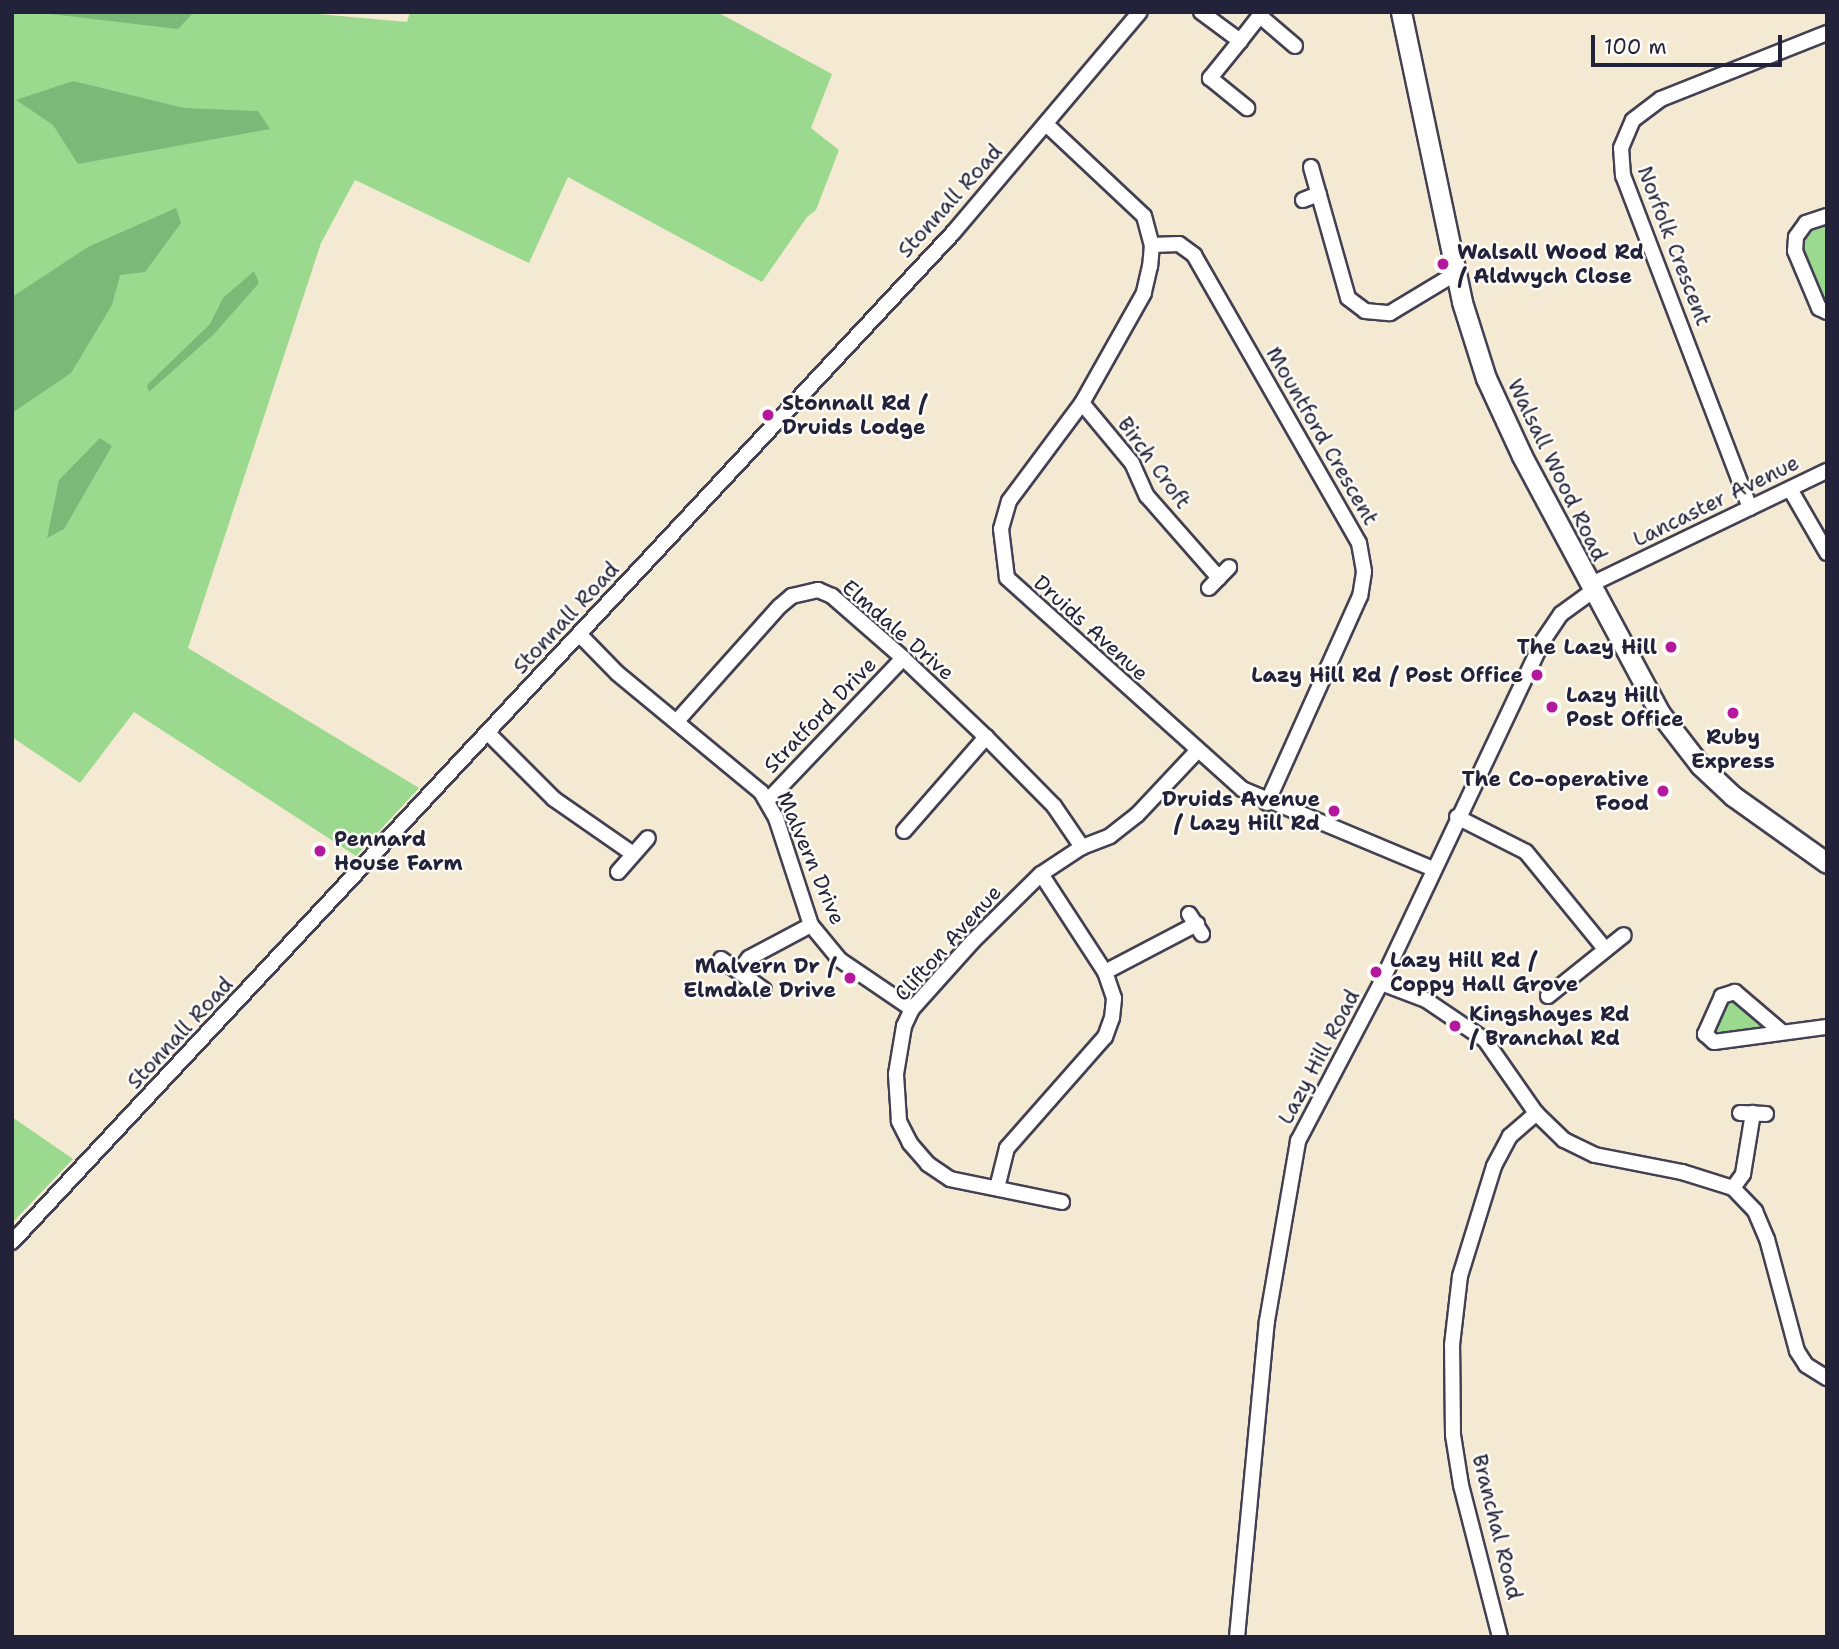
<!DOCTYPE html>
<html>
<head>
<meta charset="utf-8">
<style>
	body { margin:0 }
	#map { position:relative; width:1839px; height:1649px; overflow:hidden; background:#f4ead4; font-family:"Shantell Sans",sans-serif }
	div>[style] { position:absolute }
	.green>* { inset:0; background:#9bd98e }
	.forest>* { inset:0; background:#7cb979 }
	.roads { filter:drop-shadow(2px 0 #424052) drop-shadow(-2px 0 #424052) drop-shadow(0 2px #424052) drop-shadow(0 -2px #424052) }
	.minor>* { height:14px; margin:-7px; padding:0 7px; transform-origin:7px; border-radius:7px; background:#fff }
	.tertiary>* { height:19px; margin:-9.5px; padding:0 9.5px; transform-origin:9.5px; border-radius:9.5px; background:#fff }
	.dots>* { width:19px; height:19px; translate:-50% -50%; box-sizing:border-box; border:4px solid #fdfcf7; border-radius:50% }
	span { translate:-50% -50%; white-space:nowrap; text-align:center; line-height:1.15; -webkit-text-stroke:5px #fdfcf7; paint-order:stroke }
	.street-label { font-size:21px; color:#22223b }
	.poi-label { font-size:21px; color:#22223b; font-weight:700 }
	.left { translate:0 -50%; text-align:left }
	.right { translate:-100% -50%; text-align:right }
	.frame { position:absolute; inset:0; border:14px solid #22223b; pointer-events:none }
	.scale { position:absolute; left:1591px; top:35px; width:191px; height:32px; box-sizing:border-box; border:4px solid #22223b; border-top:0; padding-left:9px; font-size:21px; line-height:24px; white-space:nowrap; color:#22223b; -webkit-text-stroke:5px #fdfcf7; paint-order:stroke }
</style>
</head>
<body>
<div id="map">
	<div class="green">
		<div style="clip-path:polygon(12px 12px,296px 12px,407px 22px,410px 12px,717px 12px,832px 74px,811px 128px,839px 150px,816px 210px,807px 217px,762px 282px,568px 177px,529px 263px,355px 180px,321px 243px,188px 648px,419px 788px,356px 856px,134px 712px,80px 783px,12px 737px)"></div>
		<div style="clip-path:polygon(1827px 222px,1827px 305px,1800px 252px,1801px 240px,1810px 227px)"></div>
		<div style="clip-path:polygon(1736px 999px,1768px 1025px,1768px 1030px,1715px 1037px,1712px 1032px,1725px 1003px)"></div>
		<div style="clip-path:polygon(12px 1117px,73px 1159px,12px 1223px)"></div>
	</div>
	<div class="forest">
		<div style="clip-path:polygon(34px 12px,194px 12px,178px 29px)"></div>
		<div style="clip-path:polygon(73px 81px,184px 108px,258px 111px,270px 129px,78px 164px,53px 125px,16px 100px)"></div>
		<div style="clip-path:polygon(176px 208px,181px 223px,145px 272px,120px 275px,112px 305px,71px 373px,12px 413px,12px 297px,88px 247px)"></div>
		<div style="clip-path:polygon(254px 271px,259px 283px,214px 334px,149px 392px,147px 385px,210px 324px,223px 298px)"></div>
		<div style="clip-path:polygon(100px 438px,112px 446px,64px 529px,47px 538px,59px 480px)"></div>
	</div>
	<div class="roads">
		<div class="minor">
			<div style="left:1201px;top:12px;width:49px;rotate:36.6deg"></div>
			<div style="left:1240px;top:41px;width:37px;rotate:-52deg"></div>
			<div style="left:1260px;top:16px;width:46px;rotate:40.6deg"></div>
			<div style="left:1240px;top:41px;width:48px;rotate:129deg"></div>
			<div style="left:1210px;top:78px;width:48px;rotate:39deg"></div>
			<div style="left:1046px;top:124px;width:134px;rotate:43.2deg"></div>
			<div style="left:1144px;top:216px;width:30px;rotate:75deg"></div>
			<div style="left:1152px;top:245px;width:21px;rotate:95deg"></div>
			<div style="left:1150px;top:266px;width:28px;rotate:103deg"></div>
			<div style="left:1144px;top:293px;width:126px;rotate:119.4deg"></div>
			<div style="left:1082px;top:403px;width:122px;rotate:126.7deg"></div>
			<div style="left:1009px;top:501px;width:29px;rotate:106deg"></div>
			<div style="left:1001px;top:529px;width:49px;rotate:83deg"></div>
			<div style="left:1007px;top:578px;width:316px;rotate:41.9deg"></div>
			<div style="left:1242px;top:789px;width:207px;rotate:22.7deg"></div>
			<div style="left:1311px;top:167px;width:136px;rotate:74.2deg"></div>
			<div style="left:1348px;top:298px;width:21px;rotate:37deg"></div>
			<div style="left:1365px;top:311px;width:25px;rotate:5deg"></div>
			<div style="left:1390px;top:313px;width:76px;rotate:-31deg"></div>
			<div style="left:1303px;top:200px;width:17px;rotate:-21deg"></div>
			<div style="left:1827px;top:216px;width:22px;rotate:162deg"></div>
			<div style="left:1806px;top:223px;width:17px;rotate:126deg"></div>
			<div style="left:1796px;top:237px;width:14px;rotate:94deg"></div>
			<div style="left:1795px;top:251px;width:62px;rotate:67.2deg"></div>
			<div style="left:1819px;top:308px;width:9px;rotate:27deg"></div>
			<div style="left:1152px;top:245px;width:27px;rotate:-2deg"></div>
			<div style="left:1179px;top:244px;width:19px;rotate:36deg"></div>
			<div style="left:1194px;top:255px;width:332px;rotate:60.2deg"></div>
			<div style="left:1359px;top:543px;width:29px;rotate:80deg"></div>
			<div style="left:1364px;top:572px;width:24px;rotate:99deg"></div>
			<div style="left:1360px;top:596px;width:227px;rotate:114.2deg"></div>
			<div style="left:1082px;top:403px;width:78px;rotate:50.2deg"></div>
			<div style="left:1132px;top:463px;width:36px;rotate:66deg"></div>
			<div style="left:1147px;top:496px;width:109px;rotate:48.7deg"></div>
			<div style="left:1790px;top:489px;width:74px;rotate:60deg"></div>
			<div style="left:1750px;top:508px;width:355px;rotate:-110.9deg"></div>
			<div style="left:1623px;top:176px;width:28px;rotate:-94deg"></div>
			<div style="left:1621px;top:148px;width:30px;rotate:-67deg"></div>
			<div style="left:1633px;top:120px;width:35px;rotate:-37deg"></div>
			<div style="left:1661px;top:99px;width:179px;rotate:-21.7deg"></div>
			<div style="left:1209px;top:588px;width:29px;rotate:-46deg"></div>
			<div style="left:579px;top:634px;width:54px;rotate:45.7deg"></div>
			<div style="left:617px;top:673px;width:187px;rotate:39.6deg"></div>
			<div style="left:761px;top:792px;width:30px;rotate:60deg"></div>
			<div style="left:776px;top:818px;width:113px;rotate:71.9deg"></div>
			<div style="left:811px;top:925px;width:45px;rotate:50.4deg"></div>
			<div style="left:840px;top:960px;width:87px;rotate:34.2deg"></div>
			<div style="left:677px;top:721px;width:154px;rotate:-48.2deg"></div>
			<div style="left:780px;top:606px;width:16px;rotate:-40deg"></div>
			<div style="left:792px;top:596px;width:27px;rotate:-13deg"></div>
			<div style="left:818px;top:590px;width:15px;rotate:23deg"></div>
			<div style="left:832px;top:596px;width:94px;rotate:41.1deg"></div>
			<div style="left:903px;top:658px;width:115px;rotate:43.6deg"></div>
			<div style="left:986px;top:737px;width:97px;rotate:45.4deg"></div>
			<div style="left:1054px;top:806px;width:50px;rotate:55.7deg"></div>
			<div style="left:488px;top:733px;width:93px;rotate:45deg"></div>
			<div style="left:554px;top:799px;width:96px;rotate:34.8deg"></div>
			<div style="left:768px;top:800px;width:196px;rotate:-46.4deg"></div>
			<div style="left:1457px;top:817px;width:77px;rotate:26.9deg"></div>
			<div style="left:1526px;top:852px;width:125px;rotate:50.8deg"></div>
			<div style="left:904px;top:831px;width:125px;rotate:-48.9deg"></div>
			<div style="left:618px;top:872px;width:45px;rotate:-48.6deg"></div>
			<div style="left:1189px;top:914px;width:24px;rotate:57deg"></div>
			<div style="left:721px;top:959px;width:53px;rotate:35.8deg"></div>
			<div style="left:740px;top:970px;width:15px;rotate:-53deg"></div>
			<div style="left:749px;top:958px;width:70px;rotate:-28deg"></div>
			<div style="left:1105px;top:972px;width:104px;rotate:-27.6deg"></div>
			<div style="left:1381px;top:983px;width:48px;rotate:20.7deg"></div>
			<div style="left:1426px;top:1000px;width:71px;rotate:34.1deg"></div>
			<div style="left:1485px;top:1040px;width:89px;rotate:55.1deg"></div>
			<div style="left:1536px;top:1113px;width:39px;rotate:44deg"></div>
			<div style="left:1564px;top:1140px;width:34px;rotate:26deg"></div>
			<div style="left:1595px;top:1155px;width:89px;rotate:11.1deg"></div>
			<div style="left:1682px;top:1172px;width:53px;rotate:17.4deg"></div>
			<div style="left:1733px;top:1188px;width:32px;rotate:46deg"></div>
			<div style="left:1755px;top:1211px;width:30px;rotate:67deg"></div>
			<div style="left:1767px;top:1239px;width:116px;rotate:75deg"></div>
			<div style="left:1797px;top:1351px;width:17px;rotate:57deg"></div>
			<div style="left:1806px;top:1365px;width:25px;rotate:32deg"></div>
			<div style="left:1548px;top:996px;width:97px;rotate:-38.8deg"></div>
			<div style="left:1782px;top:1032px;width:62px;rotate:-139.6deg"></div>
			<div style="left:1735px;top:992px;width:14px;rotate:163deg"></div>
			<div style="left:1722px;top:996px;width:42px;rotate:114.1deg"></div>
			<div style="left:1705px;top:1034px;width:12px;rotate:42deg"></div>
			<div style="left:1714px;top:1042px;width:114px;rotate:-7.6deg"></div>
			<div style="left:1740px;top:1113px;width:26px;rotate:2deg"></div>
			<div style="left:997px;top:1188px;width:41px;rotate:-76deg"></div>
			<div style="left:1007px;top:1148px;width:148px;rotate:-48.6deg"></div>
			<div style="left:1105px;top:1037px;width:20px;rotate:-70deg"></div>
			<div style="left:1112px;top:1018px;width:20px;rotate:-84deg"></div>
			<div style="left:1114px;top:998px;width:28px;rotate:-109deg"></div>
			<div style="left:1105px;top:972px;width:117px;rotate:-123.1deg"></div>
			<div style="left:1733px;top:1188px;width:17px;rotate:-54deg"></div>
			<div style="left:1743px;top:1174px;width:62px;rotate:-80.7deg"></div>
			<div style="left:1062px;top:1202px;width:114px;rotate:-168.4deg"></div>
			<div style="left:950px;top:1179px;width:27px;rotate:-146deg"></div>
			<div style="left:928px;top:1164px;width:28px;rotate:-131deg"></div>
			<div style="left:910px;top:1143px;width:25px;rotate:-117deg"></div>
			<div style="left:899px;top:1121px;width:47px;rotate:-93.7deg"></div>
			<div style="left:896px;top:1074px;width:49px;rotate:-80.5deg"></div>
			<div style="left:904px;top:1026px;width:19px;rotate:-65deg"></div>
			<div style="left:912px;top:1009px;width:91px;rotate:-48.1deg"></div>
			<div style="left:973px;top:941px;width:95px;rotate:-44.6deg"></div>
			<div style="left:1041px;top:874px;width:49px;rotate:-33.4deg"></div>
			<div style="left:1082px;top:847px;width:30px;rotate:-21deg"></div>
			<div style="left:1110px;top:836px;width:34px;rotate:-38deg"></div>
			<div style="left:1137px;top:815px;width:88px;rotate:-46.8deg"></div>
			<div style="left:12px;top:1242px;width:1380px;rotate:-47deg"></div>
			<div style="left:953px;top:233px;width:289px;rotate:-49.8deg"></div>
			<div style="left:1237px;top:1637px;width:317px;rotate:-84.6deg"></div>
			<div style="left:1267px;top:1321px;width:183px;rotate:-80.2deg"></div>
			<div style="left:1298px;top:1141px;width:178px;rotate:-62.3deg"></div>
			<div style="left:1381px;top:983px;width:377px;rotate:-64.7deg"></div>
			<div style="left:1542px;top:642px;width:34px;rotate:-56deg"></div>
			<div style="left:1561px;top:614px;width:37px;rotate:-36deg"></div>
			<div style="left:1591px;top:592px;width:13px;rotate:-58deg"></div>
			<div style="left:1598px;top:581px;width:254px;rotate:-25.7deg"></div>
			<div style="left:1500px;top:1637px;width:157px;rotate:-104.4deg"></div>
			<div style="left:1461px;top:1485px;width:51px;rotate:-99.1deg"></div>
			<div style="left:1453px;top:1435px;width:90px;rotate:-90.6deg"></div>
			<div style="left:1452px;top:1345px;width:69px;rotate:-83.4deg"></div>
			<div style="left:1460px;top:1276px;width:115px;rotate:-72.8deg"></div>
			<div style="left:1494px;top:1166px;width:34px;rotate:-62deg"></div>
			<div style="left:1510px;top:1136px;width:35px;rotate:-41deg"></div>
		</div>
		<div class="tertiary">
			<div style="left:1401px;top:12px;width:296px;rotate:78.1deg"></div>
			<div style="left:1462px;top:302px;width:80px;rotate:72.5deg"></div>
			<div style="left:1486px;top:378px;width:86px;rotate:65.2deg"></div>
			<div style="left:1522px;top:456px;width:290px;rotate:61.8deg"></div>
			<div style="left:1659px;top:712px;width:67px;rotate:52.3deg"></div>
			<div style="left:1700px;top:765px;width:45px;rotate:43.2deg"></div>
			<div style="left:1733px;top:796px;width:115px;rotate:35.5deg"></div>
		</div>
	</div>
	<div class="dots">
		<div style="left:1443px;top:264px;background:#b5179e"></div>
		<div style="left:768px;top:415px;background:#b5179e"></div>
		<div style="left:1671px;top:647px;background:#b5179e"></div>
		<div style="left:1537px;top:675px;background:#b5179e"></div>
		<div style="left:1552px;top:707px;background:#b5179e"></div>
		<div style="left:1733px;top:713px;background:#b5179e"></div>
		<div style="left:1663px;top:791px;background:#b5179e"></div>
		<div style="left:1334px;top:811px;background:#b5179e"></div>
		<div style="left:320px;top:851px;background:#b5179e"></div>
		<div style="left:1376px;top:972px;background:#b5179e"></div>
		<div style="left:850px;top:978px;background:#b5179e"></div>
		<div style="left:1455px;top:1026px;background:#b5179e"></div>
	</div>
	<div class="street-label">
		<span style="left:950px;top:201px;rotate:-48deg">Stonnall Road</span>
		<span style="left:1674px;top:246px;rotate:69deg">Norfolk Crescent</span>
		<span style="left:1322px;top:436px;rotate:60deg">Mountford Crescent</span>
		<span style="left:1154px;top:463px;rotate:54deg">Birch Croft</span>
		<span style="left:1557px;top:470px;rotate:64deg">Walsall Wood Road</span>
		<span style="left:1716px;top:501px;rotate:-26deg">Lancaster Avenue</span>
		<span style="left:566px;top:618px;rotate:-47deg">Stonnall Road</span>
		<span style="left:1091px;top:628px;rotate:42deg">Druids Avenue</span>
		<span style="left:898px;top:630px;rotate:41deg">Elmdale Drive</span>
		<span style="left:820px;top:715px;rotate:-46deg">Stratford Drive</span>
		<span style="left:811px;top:858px;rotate:67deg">Malvern Drive</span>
		<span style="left:948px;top:943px;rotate:-48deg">Clifton Avenue</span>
		<span style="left:180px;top:1033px;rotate:-47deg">Stonnall Road</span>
		<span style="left:1319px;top:1057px;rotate:-62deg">Lazy Hill Road</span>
		<span style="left:1497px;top:1527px;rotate:76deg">Branchal Road</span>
	</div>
	<div class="poi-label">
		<span class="left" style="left:1457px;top:264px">Walsall Wood Rd<br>/ Aldwych Close</span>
		<span class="left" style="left:782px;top:415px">Stonnall Rd /<br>Druids Lodge</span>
		<span class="right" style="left:1657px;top:647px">The Lazy Hill</span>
		<span class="right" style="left:1523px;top:675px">Lazy Hill Rd / Post Office</span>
		<span class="left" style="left:1566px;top:707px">Lazy Hill<br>Post Office</span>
		<span style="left:1733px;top:749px">Ruby<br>Express</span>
		<span class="right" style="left:1649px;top:791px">The Co-operative<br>Food</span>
		<span class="right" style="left:1320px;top:811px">Druids Avenue<br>/ Lazy Hill Rd</span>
		<span class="left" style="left:334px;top:851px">Pennard<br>House Farm</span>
		<span class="left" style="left:1390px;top:972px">Lazy Hill Rd /<br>Coppy Hall Grove</span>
		<span class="right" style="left:836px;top:978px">Malvern Dr /<br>Elmdale Drive</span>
		<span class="left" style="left:1469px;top:1026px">Kingshayes Rd<br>/ Branchal Rd</span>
	</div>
	<div class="frame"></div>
	<div class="scale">100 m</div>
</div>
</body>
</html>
